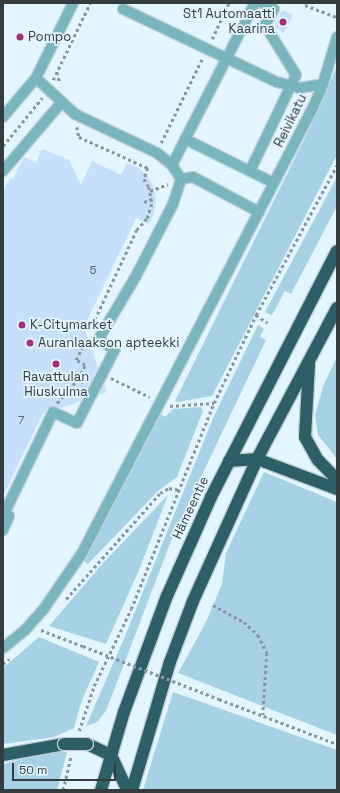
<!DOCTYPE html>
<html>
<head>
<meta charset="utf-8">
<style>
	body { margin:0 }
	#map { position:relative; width:340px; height:793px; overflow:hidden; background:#e3f5fe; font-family:"Space Grotesk",sans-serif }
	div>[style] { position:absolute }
	.green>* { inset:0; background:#a7d2e6 }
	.building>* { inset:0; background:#c6dffb }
	.path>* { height:2.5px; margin-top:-1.25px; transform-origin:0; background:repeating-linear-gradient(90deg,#89969c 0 3px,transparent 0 6px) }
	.roads { filter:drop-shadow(1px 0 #c0d0d8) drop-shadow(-1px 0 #c0d0d8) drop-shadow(0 1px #c0d0d8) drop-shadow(0 -1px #c0d0d8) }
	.minor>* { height:10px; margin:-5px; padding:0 5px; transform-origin:5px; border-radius:5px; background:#79b5bc }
	.highway>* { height:12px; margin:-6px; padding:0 6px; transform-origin:6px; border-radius:6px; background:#2d6066 }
	.path-bridge>* { height:2.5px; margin-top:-1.25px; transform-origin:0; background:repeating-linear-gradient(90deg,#89969c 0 3px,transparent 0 6px) }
	.bridges { filter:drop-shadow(1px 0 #c0d0d8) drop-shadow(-1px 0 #c0d0d8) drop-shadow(0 1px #c0d0d8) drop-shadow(0 -1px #c0d0d8) }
	.highway-bridge>* { height:12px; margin:-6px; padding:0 6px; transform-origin:6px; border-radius:6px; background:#2d6066 }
	.dots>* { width:11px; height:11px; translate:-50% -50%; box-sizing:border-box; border:2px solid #e3f5fe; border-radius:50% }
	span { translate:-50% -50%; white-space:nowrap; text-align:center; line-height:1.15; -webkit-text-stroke:3.5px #e3f5fe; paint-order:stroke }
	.number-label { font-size:11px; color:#58656e }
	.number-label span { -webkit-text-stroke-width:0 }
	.poi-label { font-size:13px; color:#343c3f }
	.right { translate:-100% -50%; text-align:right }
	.left { translate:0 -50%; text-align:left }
	.street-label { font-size:13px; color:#343c3f }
	.frame { position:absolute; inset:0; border:4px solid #343c3f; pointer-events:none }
	.scale { position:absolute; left:12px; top:763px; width:104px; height:18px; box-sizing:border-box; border:2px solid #343c3f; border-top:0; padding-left:5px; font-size:12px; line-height:14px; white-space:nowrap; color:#343c3f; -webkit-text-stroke:3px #e3f5fe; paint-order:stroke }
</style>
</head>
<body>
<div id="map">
	<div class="green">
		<div style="clip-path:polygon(337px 66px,337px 155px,212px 396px,177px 402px,175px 401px,320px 107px)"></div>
		<div style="clip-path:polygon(337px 177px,337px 206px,291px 294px,285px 291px,272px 315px,265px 312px)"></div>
		<div style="clip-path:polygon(258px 325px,264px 329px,260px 337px,266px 340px,173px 536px,106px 711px,97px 722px,86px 726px,125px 636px,214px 416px)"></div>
		<div style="clip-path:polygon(337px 357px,337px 459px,318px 435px,315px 415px,323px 386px)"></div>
		<div style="clip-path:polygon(201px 407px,203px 411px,177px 477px,158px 491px,88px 564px,84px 561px,161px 414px,165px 417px,173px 409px)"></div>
		<div style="clip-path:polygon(264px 472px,337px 502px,337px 735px,178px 673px,206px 622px,222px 584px,226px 553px)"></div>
		<div style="clip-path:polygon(168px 495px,139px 570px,106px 644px,49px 626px,103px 563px)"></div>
		<div style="clip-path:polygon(39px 637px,99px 662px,82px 700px,74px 728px,54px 737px,3px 744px,3px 668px)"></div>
		<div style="clip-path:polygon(173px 692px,337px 750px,337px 790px,143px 790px)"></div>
		<div style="clip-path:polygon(53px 751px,67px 752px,57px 790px,3px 790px,3px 764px)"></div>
	</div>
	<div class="building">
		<div style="clip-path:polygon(282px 10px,293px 15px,284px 33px,274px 27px)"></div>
		<div style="clip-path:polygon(42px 149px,69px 160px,81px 185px,92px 161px,121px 175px,127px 163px,139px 168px,148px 177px,154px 188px,156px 200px,154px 213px,149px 224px,136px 218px,84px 327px,98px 367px,81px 401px,61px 408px,52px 406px,42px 415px,3px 496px,3px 192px,10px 178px,13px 179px,24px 157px,36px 163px)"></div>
		<div style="clip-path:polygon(104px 384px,107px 392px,99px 395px)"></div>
	</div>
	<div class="path">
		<div style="left:305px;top:5px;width:34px;rotate:21deg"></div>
		<div style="left:212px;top:39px;width:40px;rotate:-65deg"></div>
		<div style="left:57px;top:72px;width:11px;rotate:75deg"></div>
		<div style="left:53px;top:80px;width:85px;rotate:-64.3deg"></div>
		<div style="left:77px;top:127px;width:10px;rotate:79deg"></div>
		<div style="left:79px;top:137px;width:76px;rotate:24.2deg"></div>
		<div style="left:148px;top:168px;width:12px;rotate:110deg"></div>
		<div style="left:144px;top:179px;width:9px;rotate:58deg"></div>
		<div style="left:149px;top:187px;width:17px;rotate:80deg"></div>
		<div style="left:152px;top:204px;width:16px;rotate:108deg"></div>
		<div style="left:147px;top:219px;width:15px;rotate:132deg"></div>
		<div style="left:137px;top:230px;width:97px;rotate:115deg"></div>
		<div style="left:161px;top:143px;width:93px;rotate:-64deg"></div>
		<div style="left:3px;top:146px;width:62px;rotate:-50.9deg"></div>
		<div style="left:150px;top:191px;width:19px;rotate:-21deg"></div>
		<div style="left:144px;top:202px;width:9px;rotate:-21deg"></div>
		<div style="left:256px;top:315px;width:14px;rotate:34deg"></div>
		<div style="left:70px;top:375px;width:17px;rotate:28deg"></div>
		<div style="left:111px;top:378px;width:43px;rotate:26deg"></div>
		<div style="left:57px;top:403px;width:32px;rotate:-49deg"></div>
		<div style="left:78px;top:379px;width:16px;rotate:-63deg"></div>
		<div style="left:85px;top:365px;width:10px;rotate:-151deg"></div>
		<div style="left:76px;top:360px;width:23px;rotate:-65deg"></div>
		<div style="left:170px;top:406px;width:44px;rotate:-3.9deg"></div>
		<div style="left:66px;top:599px;width:142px;rotate:-48.4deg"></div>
		<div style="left:160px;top:493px;width:10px;rotate:-29deg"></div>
		<div style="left:169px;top:488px;width:10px;rotate:11deg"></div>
		<div style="left:213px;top:605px;width:35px;rotate:29deg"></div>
		<div style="left:244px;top:622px;width:19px;rotate:43deg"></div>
		<div style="left:258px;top:635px;width:20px;rotate:63deg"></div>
		<div style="left:267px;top:653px;width:62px;rotate:93.7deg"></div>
		<div style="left:41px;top:630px;width:45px;rotate:20.9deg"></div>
		<div style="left:3px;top:664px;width:8px;rotate:-40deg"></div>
		<div style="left:219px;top:699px;width:126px;rotate:20.9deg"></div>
		<div style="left:79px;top:731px;width:47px;rotate:-71.6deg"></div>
		<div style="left:94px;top:686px;width:85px;rotate:-64.3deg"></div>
		<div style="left:131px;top:609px;width:222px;rotate:-68.1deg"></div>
		<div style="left:214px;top:403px;width:98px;rotate:-64.5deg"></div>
		<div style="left:256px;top:315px;width:170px;rotate:-61.6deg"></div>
		<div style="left:63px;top:790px;width:36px;rotate:-77deg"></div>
	</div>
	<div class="roads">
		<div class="minor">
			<div style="left:123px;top:9px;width:170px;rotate:25.4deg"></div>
			<div style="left:277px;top:82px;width:23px;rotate:15deg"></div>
			<div style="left:299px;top:88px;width:24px;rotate:-9deg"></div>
			<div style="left:3px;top:117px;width:51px;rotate:-49.8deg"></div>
			<div style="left:36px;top:78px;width:84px;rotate:-63.7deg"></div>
			<div style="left:185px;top:139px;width:99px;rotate:26.3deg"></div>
			<div style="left:172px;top:165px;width:182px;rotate:-62.9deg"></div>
			<div style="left:3px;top:171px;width:91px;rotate:-49.5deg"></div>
			<div style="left:250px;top:171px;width:106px;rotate:-64.4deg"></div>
			<div style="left:296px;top:75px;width:59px;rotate:-121.8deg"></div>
			<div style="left:265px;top:25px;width:18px;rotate:-61deg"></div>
			<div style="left:274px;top:9px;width:13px;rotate:-153deg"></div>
			<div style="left:181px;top:179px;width:12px;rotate:-9deg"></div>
			<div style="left:193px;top:177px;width:75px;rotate:27.9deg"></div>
			<div style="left:3px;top:530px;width:15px;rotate:-67deg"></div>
			<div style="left:9px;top:516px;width:5px;rotate:-158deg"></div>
			<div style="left:4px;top:514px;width:113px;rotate:-64.3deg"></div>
			<div style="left:53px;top:412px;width:26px;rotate:25deg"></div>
			<div style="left:77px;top:423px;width:83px;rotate:-62.8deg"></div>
			<div style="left:115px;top:349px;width:19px;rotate:-152deg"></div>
			<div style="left:98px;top:340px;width:74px;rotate:-59.3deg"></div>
			<div style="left:136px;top:276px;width:81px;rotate:-62.8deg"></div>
			<div style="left:173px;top:204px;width:26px;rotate:-72deg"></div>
			<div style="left:181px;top:179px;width:17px;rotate:-123deg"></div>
			<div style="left:172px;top:165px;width:19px;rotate:-141deg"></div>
			<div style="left:157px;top:153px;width:91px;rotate:-154.6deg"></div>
			<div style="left:75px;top:114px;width:53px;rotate:-137.3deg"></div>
			<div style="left:3px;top:648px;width:28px;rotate:-39deg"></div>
			<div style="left:25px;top:630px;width:27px;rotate:-48deg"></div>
			<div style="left:43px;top:610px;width:69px;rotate:-55.6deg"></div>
			<div style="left:82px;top:553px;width:499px;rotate:-62.6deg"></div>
			<div style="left:312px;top:110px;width:28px;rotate:-67deg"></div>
			<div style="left:323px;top:84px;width:49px;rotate:-73.4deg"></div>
		</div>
		<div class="highway">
			<div style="left:309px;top:365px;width:72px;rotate:93.2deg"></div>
			<div style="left:305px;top:437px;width:26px;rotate:61deg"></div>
			<div style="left:318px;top:460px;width:28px;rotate:46deg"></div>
			<div style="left:229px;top:461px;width:28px;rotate:-4deg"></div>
			<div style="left:257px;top:459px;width:85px;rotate:20.6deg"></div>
			<div style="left:87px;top:744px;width:26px;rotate:25deg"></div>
			<div style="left:111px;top:755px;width:38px;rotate:65deg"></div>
			<div style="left:3px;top:755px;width:62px;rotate:-10.2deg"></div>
			<div style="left:101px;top:790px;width:81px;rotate:-73.6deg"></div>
			<div style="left:124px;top:712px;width:124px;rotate:-69.7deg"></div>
			<div style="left:167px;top:596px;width:108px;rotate:-66deg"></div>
			<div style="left:211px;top:497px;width:276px;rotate:-62.9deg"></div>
			<div style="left:132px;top:790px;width:134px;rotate:-73.5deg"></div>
			<div style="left:170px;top:662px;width:65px;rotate:-69.3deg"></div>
			<div style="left:193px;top:601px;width:156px;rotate:-65.7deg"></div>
			<div style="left:257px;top:459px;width:171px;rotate:-62.1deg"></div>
		</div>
	</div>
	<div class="path-bridge">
		<div style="left:83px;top:646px;width:146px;rotate:21.3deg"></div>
	</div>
	<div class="bridges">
		<div class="highway-bridge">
			<div style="left:64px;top:744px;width:23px"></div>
		</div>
	</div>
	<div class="dots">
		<div style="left:283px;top:22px;background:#aa2d7f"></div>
		<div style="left:20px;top:37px;background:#aa2d7f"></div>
		<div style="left:22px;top:325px;background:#aa2d7f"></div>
		<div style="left:30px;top:343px;background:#aa2d7f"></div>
		<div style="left:56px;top:364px;background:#aa2d7f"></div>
	</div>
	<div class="number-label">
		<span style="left:93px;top:270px">5</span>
		<span style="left:21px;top:420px">7</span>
	</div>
	<div class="poi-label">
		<span class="right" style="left:275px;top:22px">St1 Automaatti<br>Kaarina</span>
		<span class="left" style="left:28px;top:37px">Pompo</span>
		<span class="left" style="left:30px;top:325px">K-Citymarket</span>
		<span class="left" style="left:38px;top:343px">Auranlaakson apteekki</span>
		<span style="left:56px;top:385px">Ravattulan<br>Hiuskulma</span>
	</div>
	<div class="street-label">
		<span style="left:291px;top:121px;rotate:-64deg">Reivikatu</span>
		<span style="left:191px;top:508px;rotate:-65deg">Hämeentie</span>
	</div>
	<div class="frame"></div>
	<div class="scale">50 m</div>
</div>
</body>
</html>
